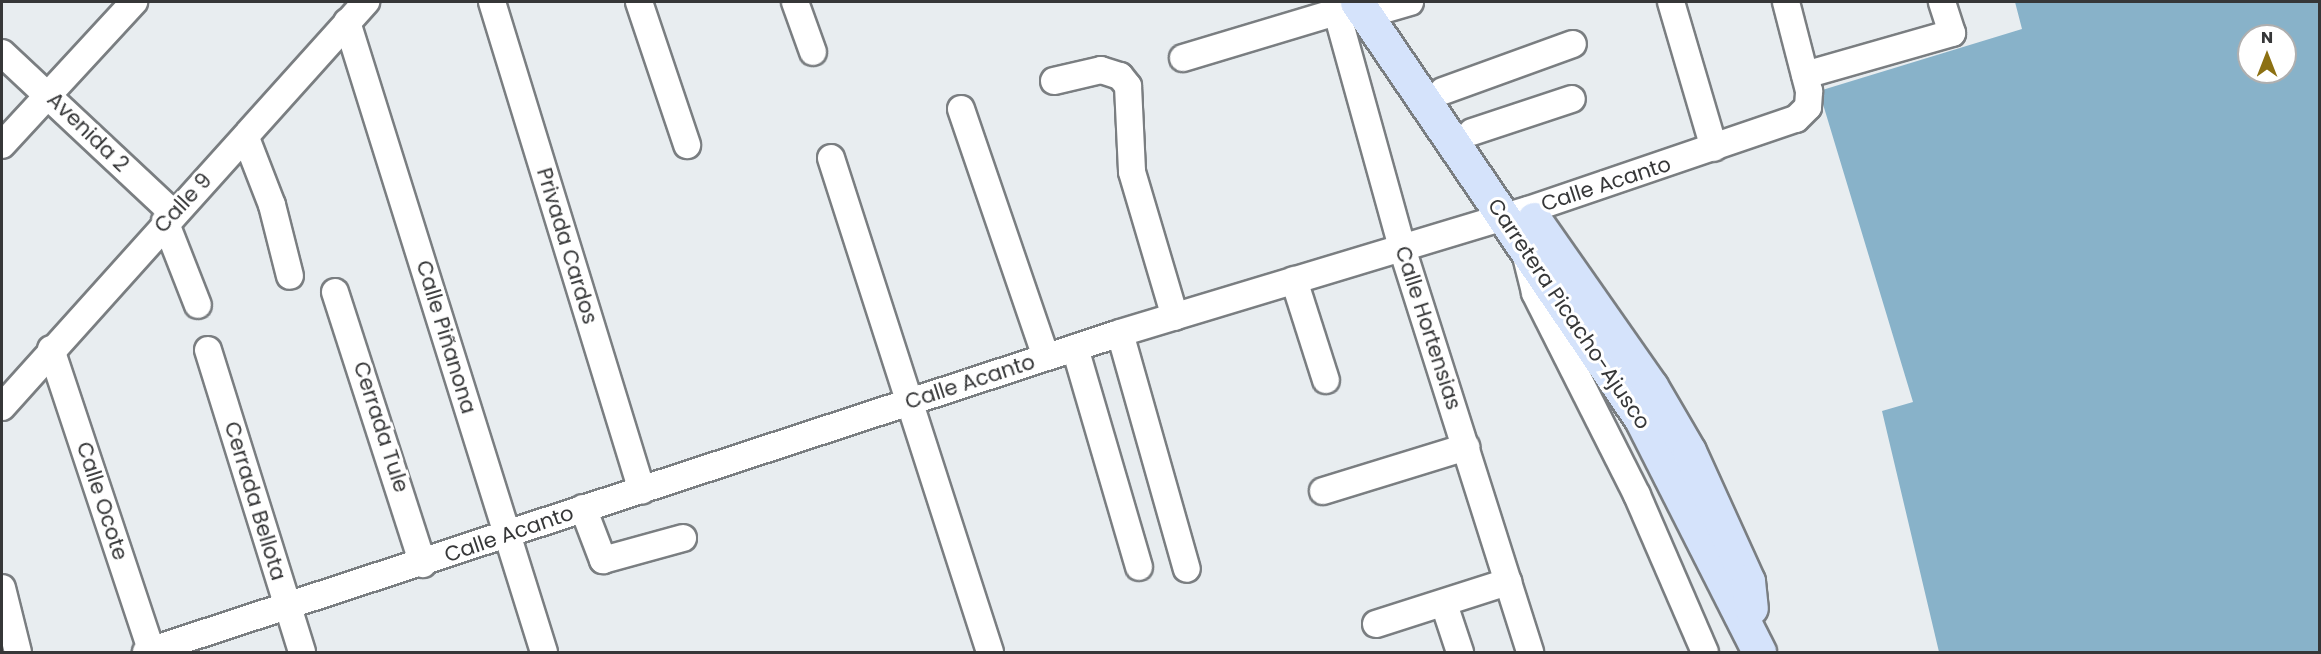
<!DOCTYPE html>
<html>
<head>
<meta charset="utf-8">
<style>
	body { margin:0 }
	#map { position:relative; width:2321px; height:654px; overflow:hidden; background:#e8edf0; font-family:Poppins,sans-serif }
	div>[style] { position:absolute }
	.forest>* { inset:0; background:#88b2c9 }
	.roads { filter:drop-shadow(2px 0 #7a7e81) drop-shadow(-2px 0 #7a7e81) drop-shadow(0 2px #7a7e81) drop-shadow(0 -2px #7a7e81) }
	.minor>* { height:26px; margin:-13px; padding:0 13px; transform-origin:13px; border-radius:13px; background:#fff }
	.major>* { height:33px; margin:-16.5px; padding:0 16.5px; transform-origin:16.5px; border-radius:16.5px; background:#d5e3fb }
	span { translate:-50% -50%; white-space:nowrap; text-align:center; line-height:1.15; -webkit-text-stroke:6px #fff; paint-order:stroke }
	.street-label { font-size:21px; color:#363738 }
	.frame { position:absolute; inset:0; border:3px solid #363738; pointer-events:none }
	.north { position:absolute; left:2237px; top:24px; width:60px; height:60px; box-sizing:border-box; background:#fff; border:2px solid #afafaf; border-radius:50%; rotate:0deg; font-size:16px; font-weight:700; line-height:24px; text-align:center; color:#363738 }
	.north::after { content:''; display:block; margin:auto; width:21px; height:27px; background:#8c7012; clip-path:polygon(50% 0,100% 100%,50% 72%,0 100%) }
</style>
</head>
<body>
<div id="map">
	<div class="forest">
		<div style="clip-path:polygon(evenodd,2015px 2px,2319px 2px,2319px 652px,1939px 652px,1882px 411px,1913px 402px,1819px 91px,2022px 29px,2015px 2px,2249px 36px,2285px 36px,2285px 72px,2249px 72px,2249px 36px)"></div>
	</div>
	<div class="roads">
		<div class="minor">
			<div style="left:492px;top:2px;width:511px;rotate:72.95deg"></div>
			<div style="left:639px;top:2px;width:151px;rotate:71.4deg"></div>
			<div style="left:795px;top:2px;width:53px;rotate:70.2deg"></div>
			<div style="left:1334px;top:2px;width:255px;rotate:74.5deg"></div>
			<div style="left:1402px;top:248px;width:424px;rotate:72.4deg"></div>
			<div style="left:1671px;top:2px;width:152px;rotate:73.6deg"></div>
			<div style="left:1386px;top:9px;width:25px;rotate:-16deg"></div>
			<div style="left:347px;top:22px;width:660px;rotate:72.64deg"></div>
			<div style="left:2px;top:53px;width:234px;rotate:43.1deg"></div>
			<div style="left:1183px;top:58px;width:157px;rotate:-16.7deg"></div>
			<div style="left:1805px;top:75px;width:153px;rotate:-15.9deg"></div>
			<div style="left:1952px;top:33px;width:33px;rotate:-108deg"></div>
			<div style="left:1054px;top:81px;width:48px;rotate:-13.2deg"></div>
			<div style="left:1101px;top:70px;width:20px;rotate:18deg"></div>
			<div style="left:1120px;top:76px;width:13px;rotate:51deg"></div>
			<div style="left:1128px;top:86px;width:86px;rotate:87.3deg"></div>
			<div style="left:1132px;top:172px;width:151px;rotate:73.5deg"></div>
			<div style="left:1443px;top:91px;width:138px;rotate:-19.9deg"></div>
			<div style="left:961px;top:109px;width:262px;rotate:71.1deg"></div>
			<div style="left:1472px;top:132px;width:105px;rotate:-18.3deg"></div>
			<div style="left:246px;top:138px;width:72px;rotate:68.8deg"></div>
			<div style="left:272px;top:205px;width:73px;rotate:75.8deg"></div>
			<div style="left:2px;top:145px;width:195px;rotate:-47.3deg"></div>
			<div style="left:831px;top:158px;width:519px;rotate:72.16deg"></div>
			<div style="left:165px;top:221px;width:90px;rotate:68.6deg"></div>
			<div style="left:1527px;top:260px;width:34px;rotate:76deg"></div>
			<div style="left:1535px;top:293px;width:226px;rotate:63.2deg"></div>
			<div style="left:1637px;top:495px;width:171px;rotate:66.6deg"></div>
			<div style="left:1294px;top:280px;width:105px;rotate:72.3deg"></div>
			<div style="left:335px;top:292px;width:286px;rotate:72.1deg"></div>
			<div style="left:1120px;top:333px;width:245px;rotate:74.2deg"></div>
			<div style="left:1075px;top:348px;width:228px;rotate:73.7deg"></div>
			<div style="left:51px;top:349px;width:319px;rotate:71.6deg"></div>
			<div style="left:208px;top:350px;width:316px;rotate:72.7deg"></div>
			<div style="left:2px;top:407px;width:545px;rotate:-48.05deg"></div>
			<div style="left:1323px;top:491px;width:150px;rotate:-17.1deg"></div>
			<div style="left:583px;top:508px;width:56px;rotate:69deg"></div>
			<div style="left:603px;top:560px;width:83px;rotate:-15.4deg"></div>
			<div style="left:2px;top:588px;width:66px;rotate:76deg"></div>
			<div style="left:1444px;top:604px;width:51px;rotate:71.6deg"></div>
			<div style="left:1376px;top:624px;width:139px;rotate:-17.7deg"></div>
			<div style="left:146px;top:652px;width:1025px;rotate:-18.13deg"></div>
			<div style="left:1120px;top:333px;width:426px;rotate:-16.8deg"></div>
			<div style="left:1528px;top:210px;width:283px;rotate:-18.8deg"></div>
			<div style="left:1796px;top:119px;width:17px;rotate:-45deg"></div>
			<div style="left:1808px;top:107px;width:16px;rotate:-86deg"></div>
			<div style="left:1809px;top:91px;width:92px;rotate:-104.5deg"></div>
		</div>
		<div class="major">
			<div style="left:1357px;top:2px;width:505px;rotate:55.74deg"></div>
			<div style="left:1641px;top:419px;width:261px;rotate:63.1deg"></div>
			<div style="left:1534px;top:219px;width:204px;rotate:55deg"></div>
			<div style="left:1651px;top:386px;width:75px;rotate:59.7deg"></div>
			<div style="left:1689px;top:451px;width:143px;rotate:65.6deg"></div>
			<div style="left:1748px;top:581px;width:27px;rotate:84deg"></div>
		</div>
	</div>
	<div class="street-label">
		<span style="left:88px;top:132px;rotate:44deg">Avenida 2</span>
		<span style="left:1606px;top:184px;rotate:-18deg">Calle Acanto</span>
		<span style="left:183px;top:203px;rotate:-47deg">Calle 9</span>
		<span style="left:567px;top:246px;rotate:73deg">Privada Cardos</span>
		<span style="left:1569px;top:314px;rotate:56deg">Carretera Picacho-Ajusco</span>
		<span style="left:1428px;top:328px;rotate:72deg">Calle Hortensias</span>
		<span style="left:446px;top:337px;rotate:73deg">Calle Piñanona</span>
		<span style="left:970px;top:382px;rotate:-18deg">Calle Acanto</span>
		<span style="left:381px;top:427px;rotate:72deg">Cerrada Tule</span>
		<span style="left:102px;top:501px;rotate:72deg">Calle Ocote</span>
		<span style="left:255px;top:501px;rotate:73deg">Cerrada Bellota</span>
		<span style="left:509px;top:534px;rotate:-19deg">Calle Acanto</span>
	</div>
	<div class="frame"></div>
	<div class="north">N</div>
</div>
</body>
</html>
